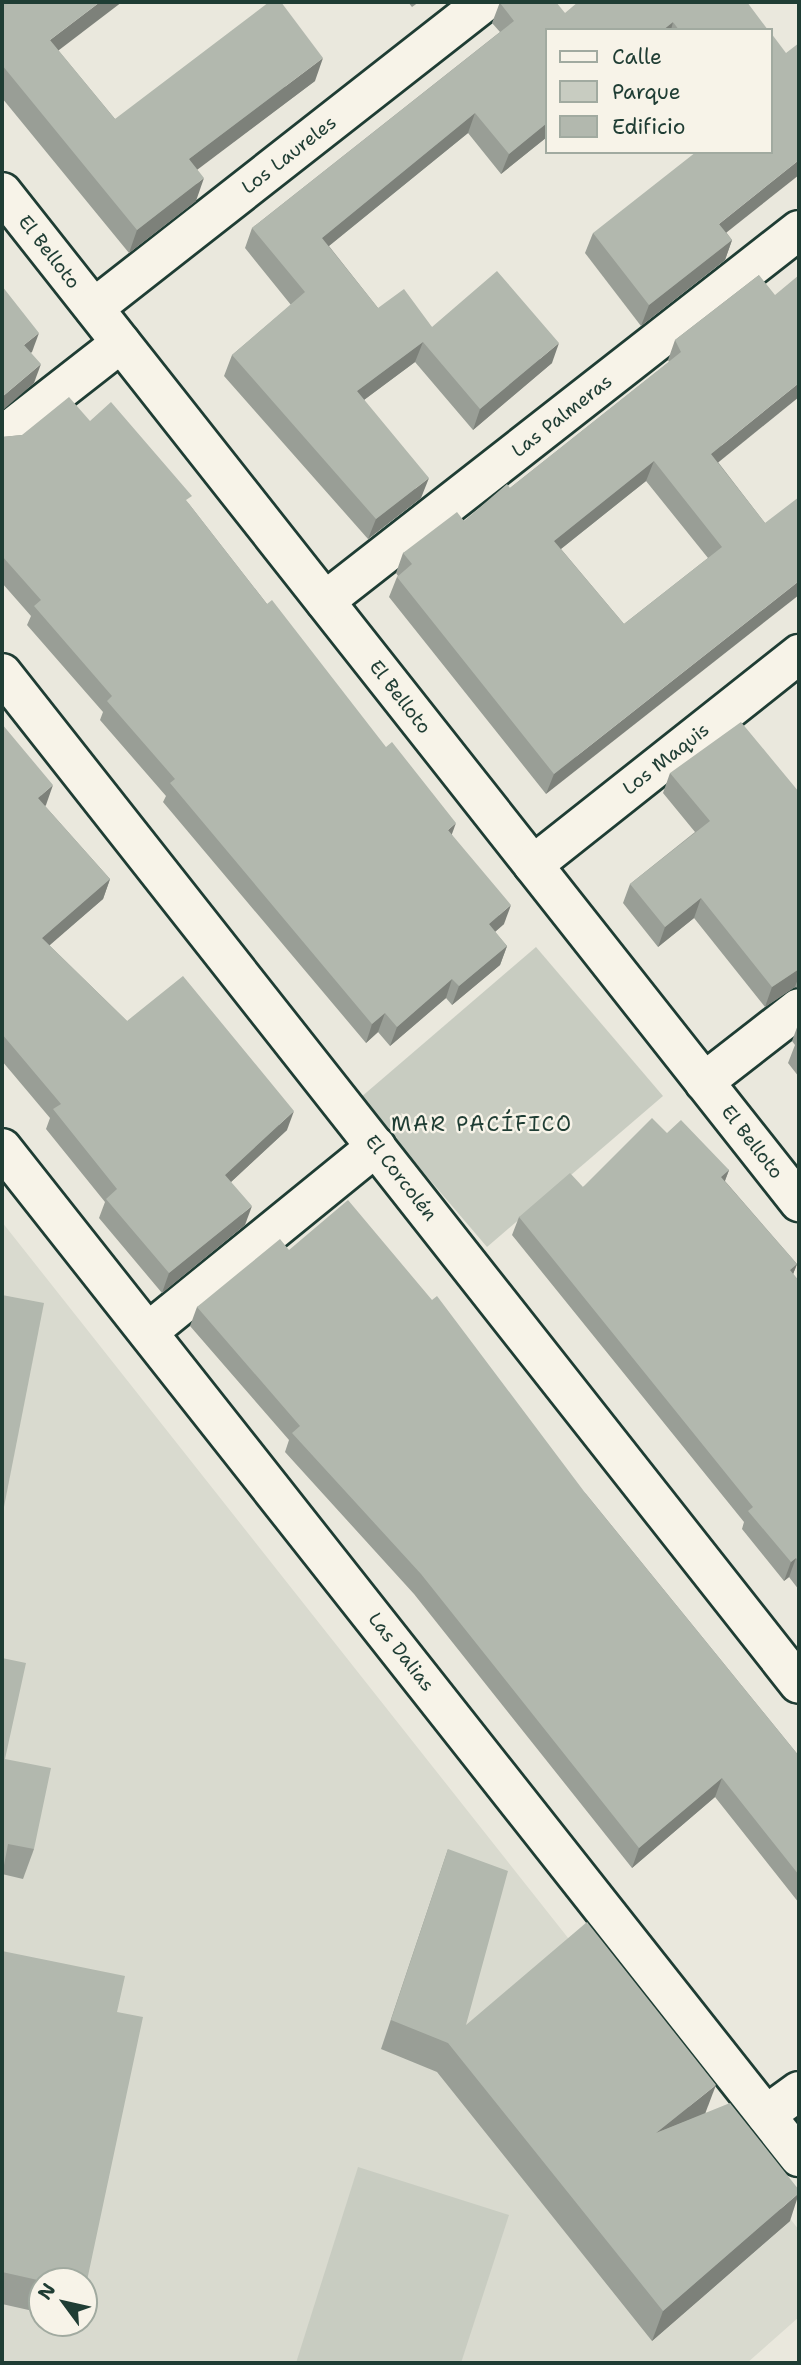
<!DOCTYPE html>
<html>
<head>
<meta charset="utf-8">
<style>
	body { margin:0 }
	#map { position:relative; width:801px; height:2365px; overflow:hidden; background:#eae8dd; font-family:"Shantell Sans",sans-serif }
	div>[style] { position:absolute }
	.built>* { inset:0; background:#d9dacf }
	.green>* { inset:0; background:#c8ccc1 }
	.roads { filter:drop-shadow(2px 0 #1f3d34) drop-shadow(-2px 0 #1f3d34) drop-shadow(0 2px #1f3d34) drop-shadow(0 -2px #1f3d34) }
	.street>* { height:38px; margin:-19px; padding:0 19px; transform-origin:19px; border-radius:19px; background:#f7f3e8 }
	.wall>* { inset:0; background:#999e96 }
	.shaded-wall>* { inset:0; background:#7d817a }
	.building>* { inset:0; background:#b2b8ae }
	span { translate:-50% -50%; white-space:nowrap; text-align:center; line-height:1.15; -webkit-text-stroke:5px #f7f3e8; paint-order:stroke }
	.street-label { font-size:19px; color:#1f3d34 }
	.neighbourhood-label { font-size:21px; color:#1f3d34; letter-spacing:2px }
	.frame { position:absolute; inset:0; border:4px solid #1f3d34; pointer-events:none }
	.legend { position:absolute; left:545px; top:28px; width:228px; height:126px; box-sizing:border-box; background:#f7f3e8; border:2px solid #a1aaa0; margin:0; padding:9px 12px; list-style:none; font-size:21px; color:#1f3d34 }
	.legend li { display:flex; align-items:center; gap:14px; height:35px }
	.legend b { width:35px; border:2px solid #a1aaa0 }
	.north { position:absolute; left:28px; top:2267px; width:70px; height:70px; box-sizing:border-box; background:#f7f3e8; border:2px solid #a1aaa0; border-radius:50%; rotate:303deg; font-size:19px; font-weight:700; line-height:28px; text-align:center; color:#1f3d34 }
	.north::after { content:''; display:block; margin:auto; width:24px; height:32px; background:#1f3d34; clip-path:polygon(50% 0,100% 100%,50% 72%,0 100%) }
</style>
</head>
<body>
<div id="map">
	<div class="built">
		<div style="clip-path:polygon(evenodd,2px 1222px,799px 2230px,799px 2317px,747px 2363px,2px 2363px,2px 1222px,42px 2281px,84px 2281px,84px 2323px,42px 2323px,42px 2281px)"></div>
	</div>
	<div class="green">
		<div style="clip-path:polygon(536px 947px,663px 1096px,487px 1247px,360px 1098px)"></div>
		<div style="clip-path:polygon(358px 2167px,509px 2215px,461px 2363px,296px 2363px)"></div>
	</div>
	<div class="roads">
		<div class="street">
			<div style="left:2px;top:192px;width:1287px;rotate:51.72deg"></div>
			<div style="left:94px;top:308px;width:496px;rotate:-38.1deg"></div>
			<div style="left:2px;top:436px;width:151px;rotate:-38deg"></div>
			<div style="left:325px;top:601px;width:602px;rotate:-38.05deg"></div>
			<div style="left:2px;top:673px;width:1287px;rotate:51.75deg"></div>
			<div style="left:533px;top:865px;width:340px;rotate:-38.4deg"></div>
			<div style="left:704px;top:1082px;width:120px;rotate:-37.9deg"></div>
			<div style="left:2px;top:1148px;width:1286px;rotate:51.7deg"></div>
			<div style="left:148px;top:1332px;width:294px;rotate:-39.1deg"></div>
			<div style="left:766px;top:2115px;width:41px;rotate:-36deg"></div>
		</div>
	</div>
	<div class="wall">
		<div style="clip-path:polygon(2px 2px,58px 50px,115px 119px,315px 81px,197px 169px,196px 201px,129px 253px,2px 98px)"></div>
		<div style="clip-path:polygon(408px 2px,419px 2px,412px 7px)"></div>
		<div style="clip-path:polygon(500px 2px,565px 13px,768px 30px,547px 30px,547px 137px,501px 174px,468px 133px,329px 246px,378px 308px,432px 327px,552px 363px,473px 430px,415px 362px,364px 400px,421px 498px,368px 539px,224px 376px,232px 355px,291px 305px,245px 248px,252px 228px,500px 32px,492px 23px)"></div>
		<div style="clip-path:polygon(726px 232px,732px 240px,725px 260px,641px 326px,585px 253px,593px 233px)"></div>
		<div style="clip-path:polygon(evenodd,759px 275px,718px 462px,765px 523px,546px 794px,389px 597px,397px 577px,398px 576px,396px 573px,403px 553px,464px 521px,510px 488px,669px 362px,668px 360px,675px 340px,759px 275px,646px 481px,708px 558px,624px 624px,561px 549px,646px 481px)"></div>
		<div style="clip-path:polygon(90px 421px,189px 504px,267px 604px,452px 835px,504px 924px,495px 932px,507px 946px,500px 965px,452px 1005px,446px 998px,390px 1046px,378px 1032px,366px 1043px,163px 802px,166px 796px,100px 720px,103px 712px,27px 625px,31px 616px,2px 583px,2px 437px,22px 435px)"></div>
		<div style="clip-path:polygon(2px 724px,46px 805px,45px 806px,110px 879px,103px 899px,49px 945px,127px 1021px,287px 1130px,231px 1182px,245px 1225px,162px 1293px,99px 1218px,105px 1202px,46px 1129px,50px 1118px,2px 1061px)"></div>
		<div style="clip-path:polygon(670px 773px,799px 792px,799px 988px,795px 987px,765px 1007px,694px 918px,658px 947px,623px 903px,630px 884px,695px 832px,663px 793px)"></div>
		<div style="clip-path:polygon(799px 1022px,799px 1077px,788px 1063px,795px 1045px,792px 1041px)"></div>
		<div style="clip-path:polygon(667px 1133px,729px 1170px,725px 1181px,797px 1264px,793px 1274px,799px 1281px,799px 1590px,789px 1577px,784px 1581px,742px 1529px,744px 1522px,512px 1235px,519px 1217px,583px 1187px)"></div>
		<div style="clip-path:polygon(289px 1250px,586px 1494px,799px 1756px,799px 1903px,715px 1797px,632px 1868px,414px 1594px,285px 1452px,289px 1440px,190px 1326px,197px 1307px)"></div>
		<div style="clip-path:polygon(5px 1759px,34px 1849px,23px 1879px,2px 1874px)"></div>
		<div style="clip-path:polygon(448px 1849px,466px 2025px,706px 2113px,790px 2221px,652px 2341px,437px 2072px,381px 2049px)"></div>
		<div style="clip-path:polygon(2px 1951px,117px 2012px,85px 2290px,84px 2292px,84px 2281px,42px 2281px,42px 2313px,2px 2304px)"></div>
	</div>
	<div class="shaded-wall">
		<div style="clip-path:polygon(100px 2px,122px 2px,42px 63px,50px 40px)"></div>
		<div style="clip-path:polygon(673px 22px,671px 30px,663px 30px)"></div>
		<div style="clip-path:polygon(323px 58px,315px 81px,181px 182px,189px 159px)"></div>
		<div style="clip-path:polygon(475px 113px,468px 133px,314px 258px,322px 238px)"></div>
		<div style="clip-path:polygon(547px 123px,547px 137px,501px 174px,509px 154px)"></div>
		<div style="clip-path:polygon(799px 160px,799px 175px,712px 244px,719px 224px)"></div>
		<div style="clip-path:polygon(204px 178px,196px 201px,129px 253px,137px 230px)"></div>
		<div style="clip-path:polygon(732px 240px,725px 260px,641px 326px,649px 305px)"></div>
		<div style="clip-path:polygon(39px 333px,32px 352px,17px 364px,24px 345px)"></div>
		<div style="clip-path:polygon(423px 342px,415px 362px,349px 411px,357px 391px)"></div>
		<div style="clip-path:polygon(559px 343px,552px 363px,473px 430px,480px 409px)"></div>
		<div style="clip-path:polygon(41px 364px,34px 383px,2px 411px,2px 397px)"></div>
		<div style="clip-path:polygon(799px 383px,799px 397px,704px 474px,711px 454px)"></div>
		<div style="clip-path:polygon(654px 461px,646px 481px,547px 560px,554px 541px)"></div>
		<div style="clip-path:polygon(429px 478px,421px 498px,368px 539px,376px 519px)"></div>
		<div style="clip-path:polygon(799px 581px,799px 595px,546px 794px,554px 774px)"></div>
		<div style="clip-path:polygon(53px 785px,46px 805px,31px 818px,38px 798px)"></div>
		<div style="clip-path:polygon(456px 823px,449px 842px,448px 830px)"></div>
		<div style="clip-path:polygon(110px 879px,103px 899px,35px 958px,42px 938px)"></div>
		<div style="clip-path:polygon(701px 898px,694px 918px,658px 947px,665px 927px)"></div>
		<div style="clip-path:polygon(511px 905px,504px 924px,482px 943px,489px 924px)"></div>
		<div style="clip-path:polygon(507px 946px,500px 965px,452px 1005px,459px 986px)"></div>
		<div style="clip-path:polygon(799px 969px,799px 976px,795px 987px,765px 1007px,772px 987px)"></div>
		<div style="clip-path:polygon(452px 979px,446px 998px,390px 1046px,397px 1027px)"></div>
		<div style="clip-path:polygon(385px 1013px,378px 1032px,366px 1043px,372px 1024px)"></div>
		<div style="clip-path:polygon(294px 1111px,287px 1130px,218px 1194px,225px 1175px)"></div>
		<div style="clip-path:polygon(729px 1170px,722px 1188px,721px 1177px)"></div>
		<div style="clip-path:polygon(252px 1206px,245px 1225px,162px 1293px,169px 1273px)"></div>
		<div style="clip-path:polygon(797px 1264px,790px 1282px,790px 1270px)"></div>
		<div style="clip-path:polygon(796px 1558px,789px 1577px,784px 1581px,791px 1562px)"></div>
		<div style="clip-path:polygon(722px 1778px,715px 1797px,632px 1868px,639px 1848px)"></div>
		<div style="clip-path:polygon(716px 2085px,705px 2114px,656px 2133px)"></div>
		<div style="clip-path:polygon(799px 2193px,790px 2221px,652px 2341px,663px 2311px)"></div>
	</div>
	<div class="building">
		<div style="clip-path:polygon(2px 2px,100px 2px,50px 40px,115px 119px,269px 2px,281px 2px,323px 58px,189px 159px,204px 178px,137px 230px,2px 65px)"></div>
		<div style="clip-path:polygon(500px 2px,556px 2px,565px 13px,578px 2px,747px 2px,768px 30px,679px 30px,673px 22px,663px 30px,547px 30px,547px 123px,509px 154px,475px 113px,322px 238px,378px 308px,404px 289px,432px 327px,497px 271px,559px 343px,480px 409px,423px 342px,357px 391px,429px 478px,376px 519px,232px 355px,305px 292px,252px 228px,514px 21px,500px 3px)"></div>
		<div style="clip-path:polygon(771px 33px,786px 53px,799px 43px,799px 160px,719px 224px,732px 240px,649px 305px,593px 233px,696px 152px,771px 152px)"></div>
		<div style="clip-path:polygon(evenodd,759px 275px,775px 295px,799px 275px,799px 383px,711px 454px,765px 523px,799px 497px,799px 581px,554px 774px,397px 577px,412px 564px,403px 553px,457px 512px,464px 521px,507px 484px,510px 488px,681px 352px,675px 340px,759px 275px,654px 461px,722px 547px,624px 624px,554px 541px,654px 461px)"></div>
		<div style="clip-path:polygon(2px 286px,39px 333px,24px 345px,41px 364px,2px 397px)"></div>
		<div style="clip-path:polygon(69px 397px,90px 421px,111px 402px,192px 496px,186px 500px,267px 604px,272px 600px,386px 747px,392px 742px,456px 823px,448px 830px,511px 905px,489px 924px,507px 946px,459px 986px,452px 979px,397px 1027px,385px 1013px,372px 1024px,170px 783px,175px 779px,107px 701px,112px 696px,34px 606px,41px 600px,2px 556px,2px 437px,22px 435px)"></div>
		<div style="clip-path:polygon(741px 722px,799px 792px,799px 969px,772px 987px,701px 898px,665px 927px,630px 884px,710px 821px,670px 773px)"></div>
		<div style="clip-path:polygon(2px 724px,53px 785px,38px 798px,110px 879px,42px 938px,127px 1021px,183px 976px,294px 1111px,225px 1175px,252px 1206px,169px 1273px,106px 1199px,117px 1189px,53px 1109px,61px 1104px,2px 1034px)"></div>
		<div style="clip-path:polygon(652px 1118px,667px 1133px,681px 1120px,729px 1170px,721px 1177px,797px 1264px,790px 1270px,799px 1281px,799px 1562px,796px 1558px,791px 1562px,748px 1511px,753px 1507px,519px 1217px,570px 1173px,583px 1187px)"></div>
		<div style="clip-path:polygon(348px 1200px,432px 1300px,437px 1296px,586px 1494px,799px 1756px,799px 1875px,722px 1778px,639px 1848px,421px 1574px,292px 1433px,300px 1426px,197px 1307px,280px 1239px,289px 1250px)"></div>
		<div style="clip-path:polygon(2px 1295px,44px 1303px,2px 1517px)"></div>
		<div style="clip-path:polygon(2px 1658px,26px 1663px,5px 1759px,51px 1768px,34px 1849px,8px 1844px,2px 1876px)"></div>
		<div style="clip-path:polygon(448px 1849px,508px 1871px,466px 2025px,587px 1922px,716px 2085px,656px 2133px,730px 2103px,799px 2190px,799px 2193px,663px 2311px,448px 2043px,391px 2020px)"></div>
		<div style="clip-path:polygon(2px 1951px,125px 1976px,117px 2012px,143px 2017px,85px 2290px,84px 2281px,42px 2281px,2px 2272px)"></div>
	</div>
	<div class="street-label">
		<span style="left:289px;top:155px;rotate:-38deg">Los Laureles</span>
		<span style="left:49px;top:252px;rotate:52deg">El Belloto</span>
		<span style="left:562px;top:416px;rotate:-38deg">Las Palmeras</span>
		<span style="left:400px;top:697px;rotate:52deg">El Belloto</span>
		<span style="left:666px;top:759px;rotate:-38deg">Los Maquis</span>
		<span style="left:752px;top:1142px;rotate:52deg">El Belloto</span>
		<span style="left:401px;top:1178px;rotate:52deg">El Corcolén</span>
		<span style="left:401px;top:1652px;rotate:52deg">Las Dalias</span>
	</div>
	<div class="neighbourhood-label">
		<span style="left:482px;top:1124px">MAR PACÍFICO</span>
	</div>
	<div class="frame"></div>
	<ul class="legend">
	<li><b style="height:9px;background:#f7f3e8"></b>Calle</li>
	<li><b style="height:19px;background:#c8ccc1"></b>Parque</li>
	<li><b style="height:19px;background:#b2b8ae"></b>Edificio</li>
	</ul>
	<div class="north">N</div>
</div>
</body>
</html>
